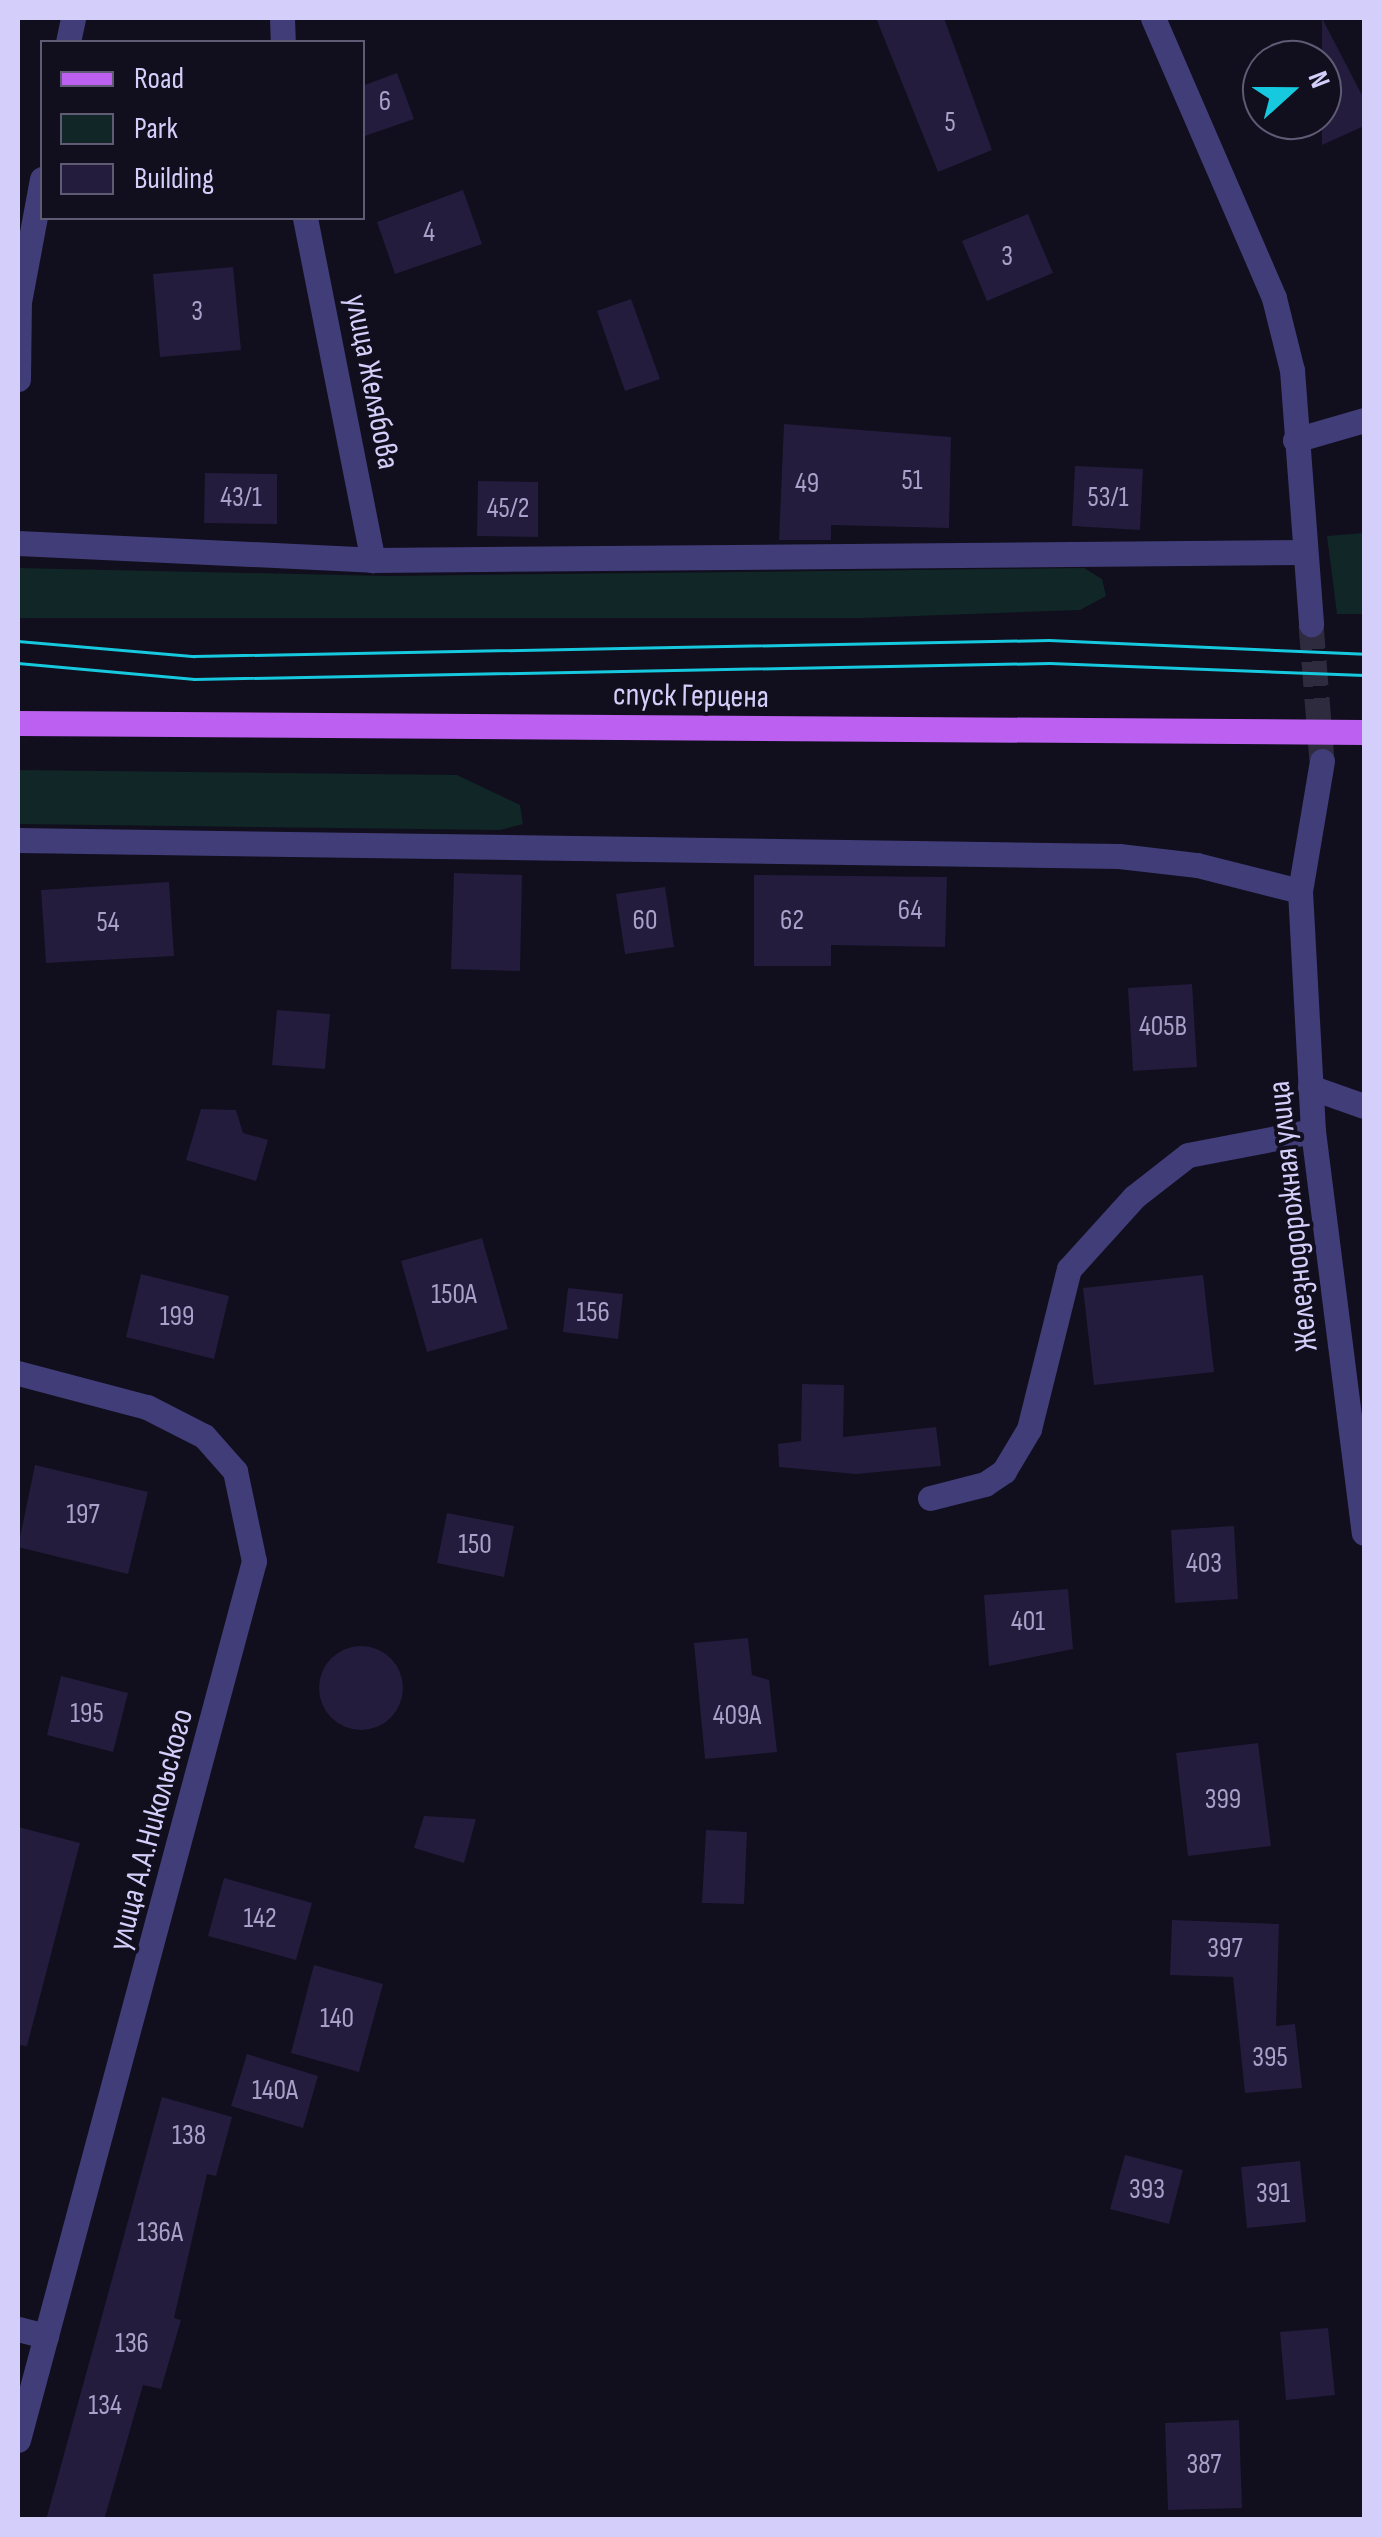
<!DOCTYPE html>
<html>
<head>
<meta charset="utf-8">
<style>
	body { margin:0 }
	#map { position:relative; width:1382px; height:2537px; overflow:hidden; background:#110e1d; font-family:"Sofia Sans Condensed",sans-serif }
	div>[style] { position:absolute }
	.green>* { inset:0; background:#112626 }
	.building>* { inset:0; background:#231c3c }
	.round { border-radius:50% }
	.minor-tunnel>* { height:25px; margin-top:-12.5px; transform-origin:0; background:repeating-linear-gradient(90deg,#2e2b3e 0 25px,transparent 0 37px) }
	.service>* { height:25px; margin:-12.5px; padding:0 12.5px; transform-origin:12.5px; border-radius:12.5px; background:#403d78 }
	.minor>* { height:25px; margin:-12.5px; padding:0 12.5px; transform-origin:12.5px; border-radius:12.5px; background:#403d78 }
	.primary>* { height:25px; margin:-12.5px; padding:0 12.5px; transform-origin:12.5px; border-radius:12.5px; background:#bb60f0 }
	.tram>* { height:2.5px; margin:-1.25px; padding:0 1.25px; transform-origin:1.25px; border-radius:1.25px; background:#16c9df }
	span { translate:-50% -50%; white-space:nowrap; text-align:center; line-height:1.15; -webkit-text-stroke:8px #110e1d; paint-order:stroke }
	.number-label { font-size:28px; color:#a8a2ca }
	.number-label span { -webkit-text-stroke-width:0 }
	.street-label { font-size:32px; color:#d4cefa }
	.frame { position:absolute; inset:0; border:20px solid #d4cefa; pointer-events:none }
	.legend { position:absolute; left:40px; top:40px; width:325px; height:180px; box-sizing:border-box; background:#110e1d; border:2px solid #5f5b75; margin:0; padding:12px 18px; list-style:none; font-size:30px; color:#d4cefa }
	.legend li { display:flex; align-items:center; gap:20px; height:50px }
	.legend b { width:50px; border:2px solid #5f5b75 }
	.north { position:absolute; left:1242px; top:40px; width:100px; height:100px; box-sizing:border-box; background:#110e1d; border:2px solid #5f5b75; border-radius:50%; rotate:69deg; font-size:28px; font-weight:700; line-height:40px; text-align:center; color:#d4cefa }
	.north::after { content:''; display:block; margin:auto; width:35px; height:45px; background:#16c9df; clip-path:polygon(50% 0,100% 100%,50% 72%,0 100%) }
</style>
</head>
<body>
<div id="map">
	<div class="green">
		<div style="clip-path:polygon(1364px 533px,1364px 614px,1337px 614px,1327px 536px)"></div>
		<div style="clip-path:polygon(18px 568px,387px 576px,1084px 568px,1102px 579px,1106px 596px,1080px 610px,863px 618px,18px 618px)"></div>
		<div style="clip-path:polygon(18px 770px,457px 775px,520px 805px,523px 824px,500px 830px,18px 824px)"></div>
	</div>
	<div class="building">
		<div style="clip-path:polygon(876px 18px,944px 18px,992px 150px,938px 172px)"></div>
		<div style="clip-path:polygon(1322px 18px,1364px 99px,1364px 126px,1322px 145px)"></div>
		<div style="clip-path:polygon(397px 73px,414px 119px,362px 137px,362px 86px)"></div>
		<div style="clip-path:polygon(463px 190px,482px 244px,395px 274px,377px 222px)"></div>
		<div style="clip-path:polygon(1028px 214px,1053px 273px,987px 301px,962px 241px)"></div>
		<div style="clip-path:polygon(233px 267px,241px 350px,160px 357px,153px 274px)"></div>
		<div style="clip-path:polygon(631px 299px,660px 379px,625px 391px,597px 311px)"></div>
		<div style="clip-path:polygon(784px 424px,951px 437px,949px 528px,831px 525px,831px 540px,779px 540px)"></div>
		<div style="clip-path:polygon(1075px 466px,1143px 469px,1140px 530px,1072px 526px)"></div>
		<div style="clip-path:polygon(205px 473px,277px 474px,277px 524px,204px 523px)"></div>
		<div style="clip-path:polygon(478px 481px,538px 482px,538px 537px,477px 536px)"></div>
		<div style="clip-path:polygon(454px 873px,522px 875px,520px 971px,451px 969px)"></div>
		<div style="clip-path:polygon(754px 875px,947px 877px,945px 947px,831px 945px,831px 966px,754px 966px)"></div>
		<div style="clip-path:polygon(169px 882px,174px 956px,46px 963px,41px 890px)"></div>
		<div style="clip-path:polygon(665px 887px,674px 947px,625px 954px,616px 894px)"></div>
		<div style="clip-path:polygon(1192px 984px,1197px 1067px,1133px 1071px,1128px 988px)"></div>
		<div style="clip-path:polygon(277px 1010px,330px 1014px,325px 1069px,272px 1065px)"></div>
		<div style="clip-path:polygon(201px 1109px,236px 1110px,243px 1133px,268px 1140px,256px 1181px,186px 1160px)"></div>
		<div style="clip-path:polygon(482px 1238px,508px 1329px,427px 1352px,401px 1261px)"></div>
		<div style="clip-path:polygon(141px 1274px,229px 1296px,214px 1359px,126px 1337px)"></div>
		<div style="clip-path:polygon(1203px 1275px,1214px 1372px,1094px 1385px,1083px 1288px)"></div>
		<div style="clip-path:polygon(568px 1288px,623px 1294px,618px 1339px,563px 1332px)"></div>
		<div style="clip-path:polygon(802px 1384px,844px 1385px,843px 1437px,936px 1427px,941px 1466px,856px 1474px,779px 1467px,778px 1444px,801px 1441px)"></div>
		<div style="clip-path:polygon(35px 1465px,148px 1492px,128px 1574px,18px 1547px)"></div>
		<div style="clip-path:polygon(447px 1513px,514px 1526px,504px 1577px,437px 1563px)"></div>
		<div style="clip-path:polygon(1234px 1526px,1238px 1599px,1175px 1603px,1171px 1530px)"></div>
		<div style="clip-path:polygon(1068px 1589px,1073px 1649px,989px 1666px,984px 1595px)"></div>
		<div style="clip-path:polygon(748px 1638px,752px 1675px,769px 1680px,777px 1752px,705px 1759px,694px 1643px)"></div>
		<div class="round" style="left:319px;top:1646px;width:84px;height:84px"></div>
		<div style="clip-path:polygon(61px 1676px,128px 1693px,113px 1752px,47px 1735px)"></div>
		<div style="clip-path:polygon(1258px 1743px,1271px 1846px,1188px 1856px,1176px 1753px)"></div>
		<div style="clip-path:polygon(424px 1816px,476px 1819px,464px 1863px,414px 1848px)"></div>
		<div style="clip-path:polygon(18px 1827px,80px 1843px,27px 2046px,18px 2045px)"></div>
		<div style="clip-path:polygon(706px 1830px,747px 1832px,744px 1904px,702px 1903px)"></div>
		<div style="clip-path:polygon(224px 1878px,312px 1903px,296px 1960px,208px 1936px)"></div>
		<div style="clip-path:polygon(1172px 1920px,1279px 1924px,1276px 2026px,1295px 2024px,1302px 2088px,1245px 2093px,1233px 1977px,1170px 1975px)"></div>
		<div style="clip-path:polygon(314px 1965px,383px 1984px,359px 2072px,291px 2053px)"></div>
		<div style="clip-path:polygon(247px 2054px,318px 2076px,303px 2128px,231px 2106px)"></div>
		<div style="clip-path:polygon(162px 2097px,232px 2117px,216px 2176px,207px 2174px,174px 2318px,181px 2320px,161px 2389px,143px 2385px,104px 2520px,46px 2520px)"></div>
		<div style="clip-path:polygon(1125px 2155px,1183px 2170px,1169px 2224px,1110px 2209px)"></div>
		<div style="clip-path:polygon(1300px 2161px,1306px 2222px,1247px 2228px,1241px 2167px)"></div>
		<div style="clip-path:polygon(1328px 2328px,1335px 2395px,1286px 2400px,1280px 2332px)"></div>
		<div style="clip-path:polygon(1239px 2420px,1242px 2508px,1168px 2510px,1165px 2423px)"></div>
	</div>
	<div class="minor-tunnel">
		<div style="left:1311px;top:624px;width:137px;rotate:85.4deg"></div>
	</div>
	<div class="service">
		<div style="left:1310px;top:1087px;width:57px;rotate:19.4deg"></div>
		<div style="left:930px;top:1498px;width:57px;rotate:-14.3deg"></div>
		<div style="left:985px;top:1484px;width:23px;rotate:-34deg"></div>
		<div style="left:1004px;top:1471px;width:49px;rotate:-59.2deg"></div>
		<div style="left:1029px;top:1429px;width:165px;rotate:-76deg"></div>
		<div style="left:1069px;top:1269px;width:97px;rotate:-47.9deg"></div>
		<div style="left:1134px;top:1197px;width:68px;rotate:-37.9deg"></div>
		<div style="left:1188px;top:1155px;width:127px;rotate:-10.9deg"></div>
		<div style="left:18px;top:2329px;width:29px;rotate:14deg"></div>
	</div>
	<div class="minor">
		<div style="left:282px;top:18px;width:24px;rotate:88deg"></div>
		<div style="left:1153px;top:18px;width:305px;rotate:66.6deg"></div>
		<div style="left:1274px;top:298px;width:74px;rotate:76deg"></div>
		<div style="left:1292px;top:370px;width:255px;rotate:85.7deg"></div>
		<div style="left:68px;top:42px;width:25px;rotate:-78deg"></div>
		<div style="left:305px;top:218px;width:349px;rotate:78.8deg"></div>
		<div style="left:18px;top:379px;width:77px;rotate:-89.3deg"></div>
		<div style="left:19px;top:302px;width:125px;rotate:-79.4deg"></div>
		<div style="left:1295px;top:440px;width:72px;rotate:-16.2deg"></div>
		<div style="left:18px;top:543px;width:355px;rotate:2.7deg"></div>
		<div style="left:373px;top:560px;width:931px;rotate:-0.49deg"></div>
		<div style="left:1322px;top:761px;width:132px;rotate:99.6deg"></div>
		<div style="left:1300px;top:891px;width:240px;rotate:86.9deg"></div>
		<div style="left:1313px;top:1131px;width:405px;rotate:82.8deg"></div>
		<div style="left:18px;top:840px;width:1101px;rotate:0.83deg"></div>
		<div style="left:1119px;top:856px;width:79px;rotate:6.6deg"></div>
		<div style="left:1197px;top:865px;width:106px;rotate:14.2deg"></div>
		<div style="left:18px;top:1373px;width:133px;rotate:14.8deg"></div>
		<div style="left:147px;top:1407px;width:64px;rotate:27deg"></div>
		<div style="left:204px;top:1436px;width:47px;rotate:48.5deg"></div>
		<div style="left:235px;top:1471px;width:92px;rotate:78.1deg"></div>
		<div style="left:254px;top:1561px;width:910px;rotate:105.03deg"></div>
	</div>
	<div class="primary">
		<div style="left:18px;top:723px;width:1346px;rotate:0.38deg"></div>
	</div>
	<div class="tram">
		<div style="left:18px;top:641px;width:177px;rotate:4.9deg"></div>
		<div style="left:194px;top:656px;width:855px;rotate:-1.07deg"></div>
		<div style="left:1049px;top:640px;width:315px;rotate:2.5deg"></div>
		<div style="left:18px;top:663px;width:177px;rotate:5.2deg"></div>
		<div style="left:194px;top:679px;width:856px;rotate:-1.07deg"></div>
		<div style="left:1050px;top:663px;width:314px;rotate:2.2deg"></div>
	</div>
	<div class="number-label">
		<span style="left:385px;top:102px">6</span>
		<span style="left:950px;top:123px">5</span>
		<span style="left:429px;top:233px">4</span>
		<span style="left:1007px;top:257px">3</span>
		<span style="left:197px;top:312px">3</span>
		<span style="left:912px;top:481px">51</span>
		<span style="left:807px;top:484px">49</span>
		<span style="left:241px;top:498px">43/1</span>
		<span style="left:1108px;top:498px">53/1</span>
		<span style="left:508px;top:509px">45/2</span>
		<span style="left:910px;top:911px">64</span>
		<span style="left:645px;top:921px">60</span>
		<span style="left:792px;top:921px">62</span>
		<span style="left:108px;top:923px">54</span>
		<span style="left:1163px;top:1027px">405В</span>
		<span style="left:454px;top:1295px">150А</span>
		<span style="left:593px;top:1313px">156</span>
		<span style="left:177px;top:1317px">199</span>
		<span style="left:83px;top:1515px">197</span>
		<span style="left:475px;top:1545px">150</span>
		<span style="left:1204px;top:1564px">403</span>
		<span style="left:1028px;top:1622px">401</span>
		<span style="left:87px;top:1714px">195</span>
		<span style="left:737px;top:1716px">409А</span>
		<span style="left:1223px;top:1800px">399</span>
		<span style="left:260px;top:1919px">142</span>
		<span style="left:1225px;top:1949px">397</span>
		<span style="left:337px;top:2019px">140</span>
		<span style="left:1270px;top:2058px">395</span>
		<span style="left:275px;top:2091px">140А</span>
		<span style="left:189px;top:2136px">138</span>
		<span style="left:1147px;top:2190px">393</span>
		<span style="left:1273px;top:2194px">391</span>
		<span style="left:160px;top:2233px">136А</span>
		<span style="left:132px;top:2344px">136</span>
		<span style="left:105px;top:2406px">134</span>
		<span style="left:1204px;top:2465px">387</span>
	</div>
	<div class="street-label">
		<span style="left:371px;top:382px;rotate:79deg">улица Желябова</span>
		<span style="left:691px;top:697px;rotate:1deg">спуск Герцена</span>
		<span style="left:1294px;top:1216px;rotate:-96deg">Железнодорожная улица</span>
		<span style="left:152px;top:1830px;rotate:-75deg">улица А.А.Никольского</span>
	</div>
	<div class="frame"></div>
	<ul class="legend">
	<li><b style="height:12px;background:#bb60f0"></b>Road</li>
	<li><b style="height:28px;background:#112626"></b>Park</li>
	<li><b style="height:28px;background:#231c3c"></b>Building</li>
	</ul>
	<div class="north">N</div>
</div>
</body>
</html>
